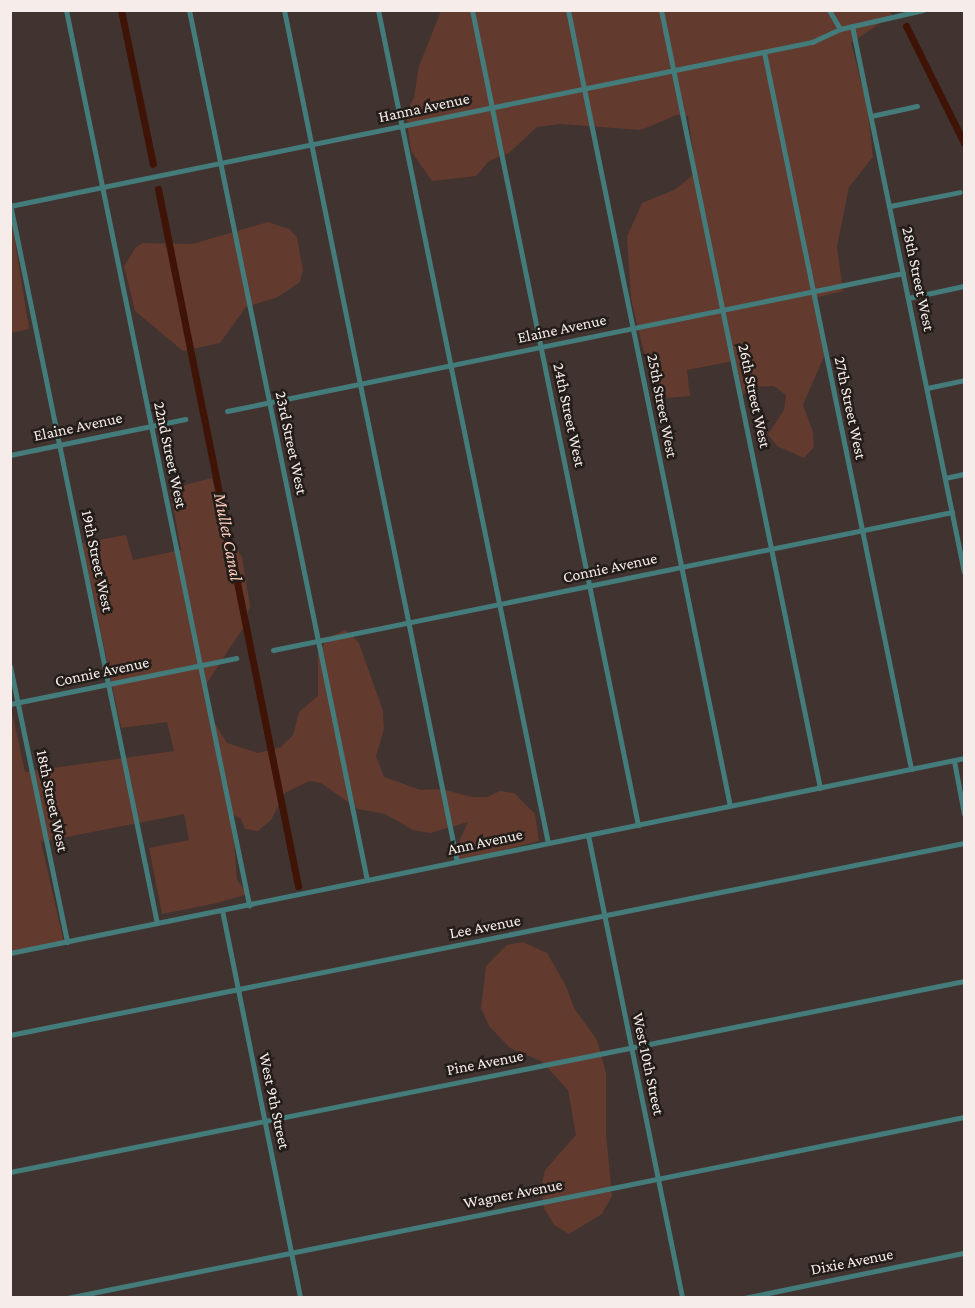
<!DOCTYPE html>
<html>
<head>
<meta charset="utf-8">
<style>
	body { margin:0 }
	#map { position:relative; width:975px; height:1308px; overflow:hidden; background:#41332f; font-family:"Crimson Pro",serif }
	div>[style] { position:absolute }
	.green>* { inset:0; background:#633a2e }
	.canal>* { height:7px; margin:-3.5px; padding:0 3.5px; transform-origin:3.5px; border-radius:3.5px; background:#3f1305 }
	.minor>* { height:5px; margin:-2.5px; padding:0 2.5px; transform-origin:2.5px; border-radius:2.5px; background:#447c7b }
	span { translate:-50% -50%; white-space:nowrap; text-align:center; line-height:1.15; -webkit-text-stroke:5px #231d1a; paint-order:stroke }
	.street-label { font-size:16px; color:#f6ece9 }
	.water-label { font-size:18px; color:#fccaba; font-style:italic }
	.frame { position:absolute; inset:0; border:12px solid #f6ece9; pointer-events:none }
</style>
</head>
<body>
<div id="map">
	<div class="green">
		<div style="clip-path:polygon(441px 11px,889px 11px,892px 15px,851px 43px,867px 105px,873px 157px,849px 187px,837px 247px,843px 291px,814px 298px,825px 354px,803px 405px,813px 432px,814px 447px,804px 458px,777px 446px,768px 434px,784px 410px,786px 395px,774px 386px,752px 387px,741px 397px,733px 361px,687px 370px,690px 396px,668px 398px,659px 393px,643px 349px,631px 299px,627px 237px,642px 203px,674px 190px,696px 173px,688px 116px,677px 115px,641px 130px,560px 124px,537px 127px,509px 153px,489px 161px,476px 176px,432px 181px,411px 151px,406px 114px,414px 97px,419px 66px)"></div>
		<div style="clip-path:polygon(10px 209px,29px 329px,11px 333px,10px 333px)"></div>
		<div style="clip-path:polygon(268px 222px,289px 229px,297px 237px,303px 270px,300px 282px,278px 297px,246px 307px,220px 343px,183px 351px,135px 311px,124px 266px,136px 247px,143px 243px,192px 244px)"></div>
		<div style="clip-path:polygon(212px 478px,225px 530px,242px 557px,250px 606px,243px 628px,207px 683px,206px 697px,214px 722px,227px 743px,258px 753px,281px 747px,293px 735px,299px 712px,318px 696px,318px 655px,327px 638px,346px 630px,359px 643px,383px 711px,384px 729px,376px 756px,384px 777px,421px 790px,442px 789px,472px 797px,487px 797px,500px 791px,514px 793px,535px 814px,539px 841px,455px 863px,456px 848px,468px 822px,430px 833px,413px 830px,385px 814px,358px 809px,321px 783px,309px 781px,285px 793px,271px 820px,258px 831px,245px 829px,241px 819px,232px 814px,237px 880px,248px 894px,217px 903px,162px 914px,149px 848px,189px 840px,184px 814px,41px 842px,64px 942px,11px 953px,10px 703px,25px 772px,174px 751px,167px 722px,121px 728px,82px 543px,126px 535px,133px 560px,181px 550px,170px 489px)"></div>
		<div style="clip-path:polygon(523px 942px,547px 953px,566px 986px,574px 1008px,597px 1040px,606px 1073px,606px 1134px,612px 1196px,602px 1214px,569px 1234px,554px 1225px,544px 1208px,541px 1188px,545px 1170px,576px 1135px,568px 1090px,541px 1061px,510px 1048px,489px 1026px,481px 1008px,486px 966px,507px 945px)"></div>
	</div>
	<div class="canal">
		<div style="left:121px;top:10px;width:157px;rotate:78.3deg"></div>
		<div style="left:906px;top:26px;width:131px;rotate:63.6deg"></div>
		<div style="left:158px;top:189px;width:711px;rotate:78.64deg"></div>
	</div>
	<div class="minor">
		<div style="left:66px;top:10px;width:914px;rotate:78.44deg"></div>
		<div style="left:189px;top:10px;width:888px;rotate:78.44deg"></div>
		<div style="left:284px;top:10px;width:869px;rotate:78.52deg"></div>
		<div style="left:378px;top:10px;width:850px;rotate:78.47deg"></div>
		<div style="left:472px;top:10px;width:832px;rotate:78.49deg"></div>
		<div style="left:568px;top:10px;width:812px;rotate:78.5deg"></div>
		<div style="left:661px;top:10px;width:794px;rotate:78.45deg"></div>
		<div style="left:829px;top:10px;width:22px;rotate:60deg"></div>
		<div style="left:852px;top:26px;width:557px;rotate:78.41deg"></div>
		<div style="left:764px;top:52px;width:732px;rotate:78.41deg"></div>
		<div style="left:871px;top:116px;width:47px;rotate:-12.3deg"></div>
		<div style="left:10px;top:204px;width:734px;rotate:78.45deg"></div>
		<div style="left:10px;top:206px;width:819px;rotate:-11.56deg"></div>
		<div style="left:812px;top:42px;width:31px;rotate:-25deg"></div>
		<div style="left:840px;top:29px;width:85px;rotate:-12.9deg"></div>
		<div style="left:890px;top:206px;width:71px;rotate:-11.3deg"></div>
		<div style="left:908px;top:298px;width:57px;rotate:-12.1deg"></div>
		<div style="left:927px;top:388px;width:38px;rotate:-12deg"></div>
		<div style="left:227px;top:411px;width:690px;rotate:-11.54deg"></div>
		<div style="left:10px;top:455px;width:179px;rotate:-11.6deg"></div>
		<div style="left:945px;top:478px;width:19px;rotate:-12deg"></div>
		<div style="left:273px;top:650px;width:693px;rotate:-11.49deg"></div>
		<div style="left:10px;top:666px;width:282px;rotate:78.3deg"></div>
		<div style="left:10px;top:704px;width:231px;rotate:-11.5deg"></div>
		<div style="left:954px;top:761px;width:54px;rotate:79.3deg"></div>
		<div style="left:588px;top:835px;width:472px;rotate:78.5deg"></div>
		<div style="left:222px;top:910px;width:396px;rotate:78.6deg"></div>
		<div style="left:10px;top:953px;width:974px;rotate:-11.55deg"></div>
		<div style="left:10px;top:1035px;width:973px;rotate:-11.38deg"></div>
		<div style="left:10px;top:1172px;width:973px;rotate:-11.32deg"></div>
		<div style="left:67px;top:1298px;width:915px;rotate:-11.41deg"></div>
		<div style="left:744px;top:1298px;width:225px;rotate:-11.6deg"></div>
	</div>
	<div class="street-label">
		<span style="left:424px;top:108px;rotate:-12deg">Hanna Avenue</span>
		<span style="left:918px;top:279px;rotate:78deg">28th Street West</span>
		<span style="left:562px;top:329px;rotate:-12deg">Elaine Avenue</span>
		<span style="left:754px;top:396px;rotate:78deg">26th Street West</span>
		<span style="left:662px;top:406px;rotate:79deg">25th Street West</span>
		<span style="left:850px;top:408px;rotate:78deg">27th Street West</span>
		<span style="left:569px;top:415px;rotate:78deg">24th Street West</span>
		<span style="left:78px;top:427px;rotate:-12deg">Elaine Avenue</span>
		<span style="left:291px;top:443px;rotate:78deg">23rd Street West</span>
		<span style="left:170px;top:455px;rotate:78deg">22nd Street West</span>
		<span style="left:97px;top:561px;rotate:78deg">19th Street West</span>
		<span style="left:610px;top:568px;rotate:-12deg">Connie Avenue</span>
		<span style="left:102px;top:672px;rotate:-12deg">Connie Avenue</span>
		<span style="left:52px;top:801px;rotate:78deg">18th Street West</span>
		<span style="left:485px;top:842px;rotate:-12deg">Ann Avenue</span>
		<span style="left:485px;top:927px;rotate:-11deg">Lee Avenue</span>
		<span style="left:485px;top:1063px;rotate:-11deg">Pine Avenue</span>
		<span style="left:648px;top:1064px;rotate:78deg">West 10th Street</span>
		<span style="left:274px;top:1101px;rotate:78deg">West 9th Street</span>
		<span style="left:513px;top:1194px;rotate:-11deg">Wagner Avenue</span>
		<span style="left:852px;top:1262px;rotate:-11deg">Dixie Avenue</span>
	</div>
	<div class="water-label">
		<span style="left:228px;top:537px;rotate:79deg">Mullet Canal</span>
	</div>
	<div class="frame"></div>
</div>
</body>
</html>
